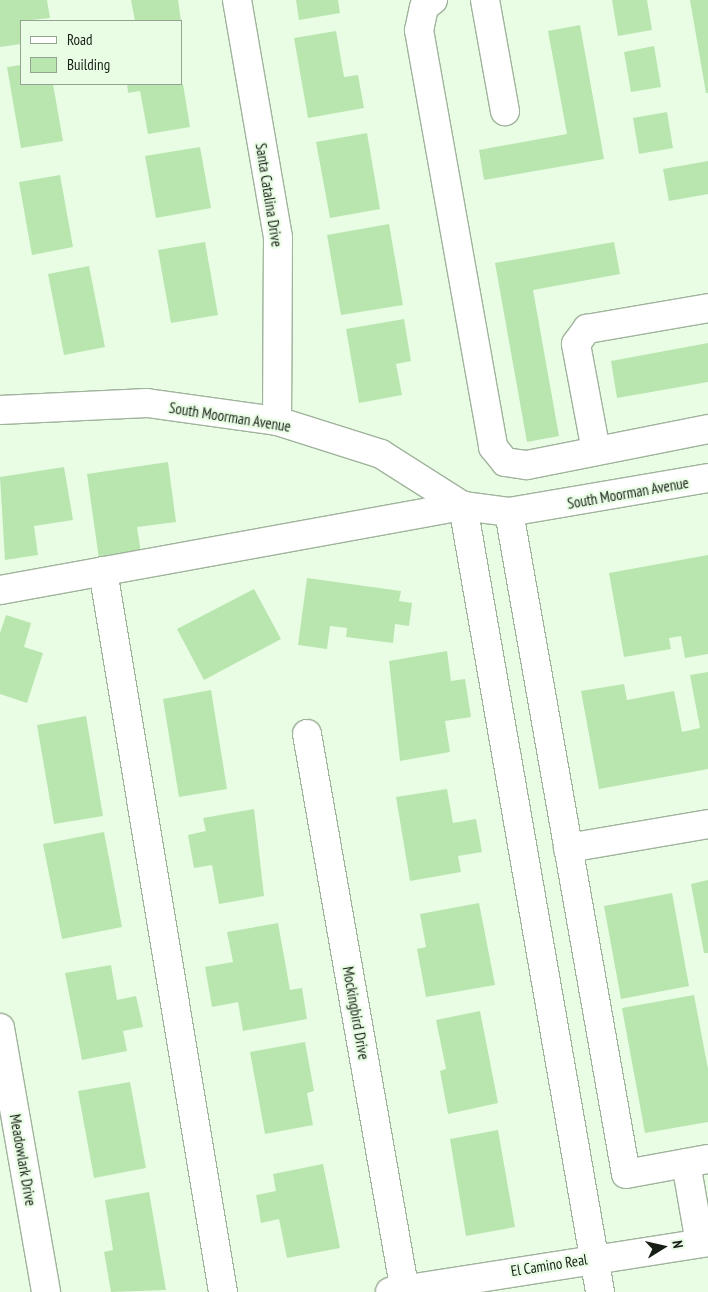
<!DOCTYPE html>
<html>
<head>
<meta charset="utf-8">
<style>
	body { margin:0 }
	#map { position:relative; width:708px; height:1292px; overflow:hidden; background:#e9fde5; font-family:"PT Sans Narrow",sans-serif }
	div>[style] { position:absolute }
	.building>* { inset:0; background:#b8e6ae }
	.roads { filter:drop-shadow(1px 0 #a0b39c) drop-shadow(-1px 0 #a0b39c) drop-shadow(0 1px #a0b39c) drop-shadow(0 -1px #a0b39c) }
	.minor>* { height:28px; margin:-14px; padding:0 14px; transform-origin:14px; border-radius:14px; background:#fff }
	span { translate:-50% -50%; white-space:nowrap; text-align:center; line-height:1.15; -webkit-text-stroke:4.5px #e9fde5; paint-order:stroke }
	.street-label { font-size:15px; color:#171e15 }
	.legend { position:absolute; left:20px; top:20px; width:162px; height:65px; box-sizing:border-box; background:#e9fde5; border:1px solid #95a492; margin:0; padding:6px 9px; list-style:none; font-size:15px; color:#171e15 }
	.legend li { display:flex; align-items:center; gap:10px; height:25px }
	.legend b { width:25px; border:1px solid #95a492 }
	.north { position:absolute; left:638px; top:1222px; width:50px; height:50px; -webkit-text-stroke:4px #e9fde5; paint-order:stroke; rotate:80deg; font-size:14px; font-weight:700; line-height:20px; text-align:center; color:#171e15 }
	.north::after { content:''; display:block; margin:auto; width:18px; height:22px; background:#171e15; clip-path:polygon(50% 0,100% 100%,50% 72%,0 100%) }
</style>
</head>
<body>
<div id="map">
	<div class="building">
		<div style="clip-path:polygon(0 0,47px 0,50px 18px,21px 21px,21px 44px,0 47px)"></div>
		<div style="clip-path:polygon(131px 0,178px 0,181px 21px,135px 21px)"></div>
		<div style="clip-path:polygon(296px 0,338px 0,340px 13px,299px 20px)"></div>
		<div style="clip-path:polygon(612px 0,647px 0,652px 30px,618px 36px)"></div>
		<div style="clip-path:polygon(690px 0,708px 0,708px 93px,706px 93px)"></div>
		<div style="clip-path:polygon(580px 25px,604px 159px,484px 180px,479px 150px,567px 134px,548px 31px)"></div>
		<div style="clip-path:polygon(336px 31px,344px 77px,358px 75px,364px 108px,308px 118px,294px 38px)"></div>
		<div style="clip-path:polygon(654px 46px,661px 87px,631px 92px,624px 52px)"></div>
		<div style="clip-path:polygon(21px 65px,21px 84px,53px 84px,63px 141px,21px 148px,7px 67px)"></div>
		<div style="clip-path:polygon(127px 84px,183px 84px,190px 127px,148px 134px,140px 91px,128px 93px)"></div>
		<div style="clip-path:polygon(667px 112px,673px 148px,639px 154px,633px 118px)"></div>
		<div style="clip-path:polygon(367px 133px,380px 209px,330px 218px,316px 142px)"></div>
		<div style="clip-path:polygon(200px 147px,211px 208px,156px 218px,145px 156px)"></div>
		<div style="clip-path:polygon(708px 161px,708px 194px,669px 201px,663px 169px)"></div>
		<div style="clip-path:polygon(60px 175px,73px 247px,32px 255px,19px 182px)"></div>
		<div style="clip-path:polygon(389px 224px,403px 305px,341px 315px,327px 235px)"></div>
		<div style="clip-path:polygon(205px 242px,218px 315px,171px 323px,158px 250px)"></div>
		<div style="clip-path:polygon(614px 242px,620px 274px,533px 290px,559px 436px,527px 442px,495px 263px)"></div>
		<div style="clip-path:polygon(89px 266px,105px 347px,64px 355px,48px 274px)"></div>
		<div style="clip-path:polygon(404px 319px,411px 361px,396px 364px,402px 395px,359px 403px,346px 329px)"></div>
		<div style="clip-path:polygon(708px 343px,708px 382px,617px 398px,611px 361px)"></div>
		<div style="clip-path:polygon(168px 462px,176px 522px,137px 527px,141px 553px,99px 559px,87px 474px)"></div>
		<div style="clip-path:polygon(64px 467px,73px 520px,34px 526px,38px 555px,5px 560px,0 477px)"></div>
		<div style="clip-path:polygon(708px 555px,708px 654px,685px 658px,681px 636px,669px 638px,671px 649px,624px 657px,609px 573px)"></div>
		<div style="clip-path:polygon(307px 578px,401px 591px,399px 601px,412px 603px,409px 626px,395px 624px,393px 643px,346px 637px,347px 628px,330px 626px,327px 649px,298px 645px)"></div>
		<div style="clip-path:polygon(254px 589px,281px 639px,204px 680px,177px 629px)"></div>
		<div style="clip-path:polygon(6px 615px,31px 623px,24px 647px,43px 653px,27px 703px,0 694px,0 633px)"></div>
		<div style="clip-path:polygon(447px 651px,451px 681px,465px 679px,471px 717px,445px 721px,450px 752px,400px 761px,389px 661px)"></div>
		<div style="clip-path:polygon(708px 672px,708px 769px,599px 789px,581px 691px,624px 684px,627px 700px,674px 691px,682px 732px,700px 728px,690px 675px)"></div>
		<div style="clip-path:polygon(211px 690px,227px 789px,179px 797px,163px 699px)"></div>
		<div style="clip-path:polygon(86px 716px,103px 816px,54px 824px,37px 725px)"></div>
		<div style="clip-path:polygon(447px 789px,453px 823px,476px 819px,482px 852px,458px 856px,461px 872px,410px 881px,396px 797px)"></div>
		<div style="clip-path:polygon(254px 809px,264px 896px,219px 904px,212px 865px,194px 868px,188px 835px,206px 831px,203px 818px)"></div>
		<div style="clip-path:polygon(104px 832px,122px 927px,62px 939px,43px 844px)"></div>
		<div style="clip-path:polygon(708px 880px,708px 953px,704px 953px,691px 884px)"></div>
		<div style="clip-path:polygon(672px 893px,689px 986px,621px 999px,604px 906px)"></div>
		<div style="clip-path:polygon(479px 903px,495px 985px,426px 997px,417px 949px,426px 947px,420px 914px)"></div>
		<div style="clip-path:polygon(278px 923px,290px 990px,302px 988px,307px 1019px,243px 1031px,238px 1002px,212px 1007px,205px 967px,233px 962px,227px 932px)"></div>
		<div style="clip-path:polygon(111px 965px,117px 1000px,136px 996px,143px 1027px,123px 1031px,127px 1051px,82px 1060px,65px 973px)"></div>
		<div style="clip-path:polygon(694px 995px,708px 1069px,708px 1122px,645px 1133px,622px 1008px)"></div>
		<div style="clip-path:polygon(480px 1011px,498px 1103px,448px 1114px,440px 1071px,446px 1069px,436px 1020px)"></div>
		<div style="clip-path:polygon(305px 1042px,314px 1091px,307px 1093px,313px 1125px,265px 1134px,250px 1052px)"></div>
		<div style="clip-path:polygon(130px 1082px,146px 1168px,94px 1178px,78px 1091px)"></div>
		<div style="clip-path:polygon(498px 1130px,515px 1227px,466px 1236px,450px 1139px)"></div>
		<div style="clip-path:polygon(323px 1164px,340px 1248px,287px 1258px,279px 1219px,261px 1223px,256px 1195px,276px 1191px,273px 1174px)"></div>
		<div style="clip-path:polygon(149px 1192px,166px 1290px,111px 1292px,104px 1252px,113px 1250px,105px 1200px)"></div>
	</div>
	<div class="roads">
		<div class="minor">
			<div style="left:237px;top:0;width:241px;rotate:80.2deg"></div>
			<div style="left:278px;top:237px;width:184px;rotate:90.3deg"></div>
			<div style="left:433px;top:0;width:11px;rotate:142deg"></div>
			<div style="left:424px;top:7px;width:24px;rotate:102deg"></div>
			<div style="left:419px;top:30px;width:424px;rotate:79.9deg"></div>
			<div style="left:493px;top:447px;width:19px;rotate:51deg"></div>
			<div style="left:505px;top:462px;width:22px;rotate:8deg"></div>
			<div style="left:527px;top:465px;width:185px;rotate:-11.2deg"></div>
			<div style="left:485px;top:0;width:113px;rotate:79.8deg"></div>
			<div style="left:0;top:410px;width:147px;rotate:-2.7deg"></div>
			<div style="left:147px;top:403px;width:131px;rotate:7.9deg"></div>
			<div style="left:277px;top:421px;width:109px;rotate:17.6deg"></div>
			<div style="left:381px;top:454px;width:97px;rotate:32.4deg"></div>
			<div style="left:463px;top:506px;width:46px;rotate:7.4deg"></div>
			<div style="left:509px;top:512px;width:202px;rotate:-9.7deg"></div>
			<div style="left:596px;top:451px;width:109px;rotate:-100.6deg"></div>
			<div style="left:576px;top:344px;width:19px;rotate:-54deg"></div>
			<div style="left:587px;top:329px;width:123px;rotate:-9.8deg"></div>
			<div style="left:509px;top:512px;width:672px;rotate:79.98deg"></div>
			<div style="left:626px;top:1174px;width:83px;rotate:-10.4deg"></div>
			<div style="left:103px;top:571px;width:731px;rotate:80.55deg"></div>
			<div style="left:0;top:590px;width:471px;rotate:-10.3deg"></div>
			<div style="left:463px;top:506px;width:798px;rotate:80.11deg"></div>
			<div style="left:307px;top:734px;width:567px;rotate:80.04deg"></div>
			<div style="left:568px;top:848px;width:142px;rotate:-9.7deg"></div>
			<div style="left:0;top:1028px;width:268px;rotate:80.1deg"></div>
			<div style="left:686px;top:1163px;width:81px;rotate:80.1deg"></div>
			<div style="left:390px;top:1292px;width:322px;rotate:-8.9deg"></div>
		</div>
	</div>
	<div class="street-label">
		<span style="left:269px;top:195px;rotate:81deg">Santa Catalina Drive</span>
		<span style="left:230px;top:417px;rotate:9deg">South Moorman Avenue</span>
		<span style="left:628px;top:493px;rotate:-10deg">South Moorman Avenue</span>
		<span style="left:356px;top:1013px;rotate:80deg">Mockingbird Drive</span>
		<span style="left:23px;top:1160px;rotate:80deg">Meadowlark Drive</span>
		<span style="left:549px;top:1265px;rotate:-9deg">El Camino Real</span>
	</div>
	<ul class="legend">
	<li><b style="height:6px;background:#fff"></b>Road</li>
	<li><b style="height:14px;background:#b8e6ae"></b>Building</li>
	</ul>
	<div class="north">N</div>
</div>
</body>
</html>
